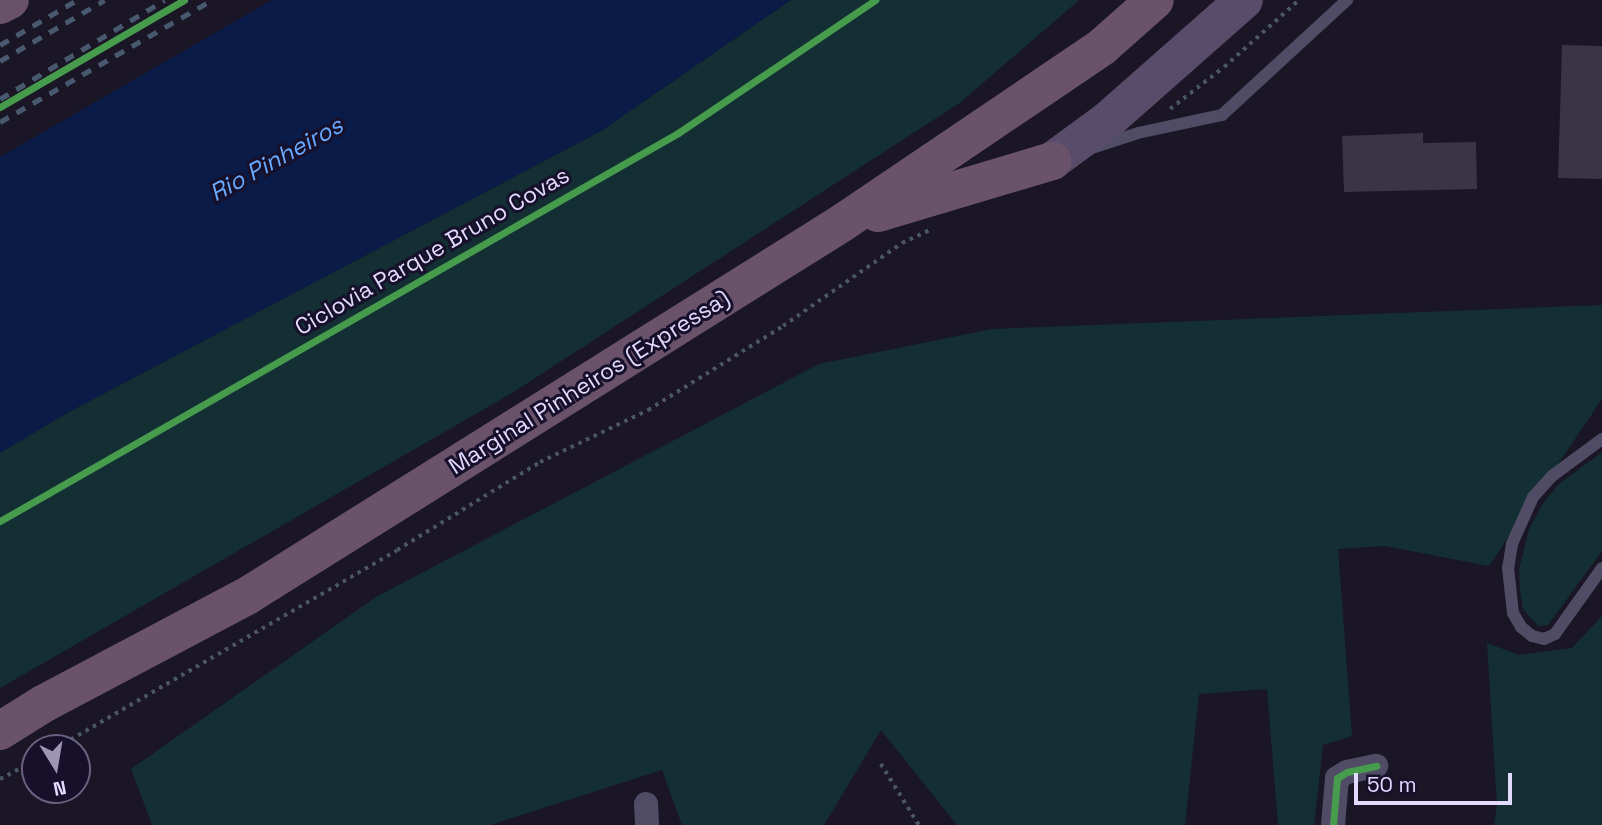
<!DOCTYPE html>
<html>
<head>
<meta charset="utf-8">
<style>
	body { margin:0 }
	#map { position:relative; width:1602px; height:825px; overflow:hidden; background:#1a1625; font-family:"Space Grotesk",sans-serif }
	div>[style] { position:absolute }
	.green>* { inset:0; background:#142f33 }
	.water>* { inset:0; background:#0b1b47 }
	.building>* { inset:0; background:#3a3446 }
	.path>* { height:3.5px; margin-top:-1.75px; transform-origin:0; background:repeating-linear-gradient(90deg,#4a5566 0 3.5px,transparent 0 8.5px) }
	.service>* { height:12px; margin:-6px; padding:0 6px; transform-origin:6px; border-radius:6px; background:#504c65 }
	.minor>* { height:24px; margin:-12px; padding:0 12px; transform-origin:12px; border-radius:12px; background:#504c65 }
	.primary>* { height:38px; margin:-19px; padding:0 19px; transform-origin:19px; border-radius:19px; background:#594c6a }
	.motorway>* { height:38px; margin:-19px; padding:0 19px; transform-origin:19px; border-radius:19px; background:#6a526b }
	.rail>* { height:5px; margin-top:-2.5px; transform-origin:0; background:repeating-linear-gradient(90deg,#48596f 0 10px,transparent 0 19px) }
	.cycleway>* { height:7px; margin:-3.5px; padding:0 3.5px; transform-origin:3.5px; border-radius:3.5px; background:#469c4c }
	span { translate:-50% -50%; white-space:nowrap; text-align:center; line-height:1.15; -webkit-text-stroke:6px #17102b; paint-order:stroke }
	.street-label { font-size:23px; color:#e2daff }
	.water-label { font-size:24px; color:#68aaff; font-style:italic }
	.north { position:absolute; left:21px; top:734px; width:70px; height:70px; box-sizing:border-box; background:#17102b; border:2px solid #686180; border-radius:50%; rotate:169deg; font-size:19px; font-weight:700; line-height:28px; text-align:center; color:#e2daff }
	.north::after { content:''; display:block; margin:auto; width:24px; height:32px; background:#9c95b3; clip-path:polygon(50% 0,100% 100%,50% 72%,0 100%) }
	.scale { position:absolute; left:1354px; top:773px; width:158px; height:32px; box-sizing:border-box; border:4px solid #e2daff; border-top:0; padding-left:9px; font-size:21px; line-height:24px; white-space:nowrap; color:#e2daff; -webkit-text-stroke:5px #17102b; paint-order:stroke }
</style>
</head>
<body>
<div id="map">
	<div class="green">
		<div style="clip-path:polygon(791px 0,1079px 0,961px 102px,512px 393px,0 688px,0 453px,67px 413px,601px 131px)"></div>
		<div style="clip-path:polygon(1602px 305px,1602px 399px,1489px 566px,1385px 546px,1338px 549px,1352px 736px,1323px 745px,1314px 825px,1278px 825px,1267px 689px,1199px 694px,1185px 825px,957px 825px,881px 730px,824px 825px,682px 825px,662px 770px,490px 825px,152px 825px,131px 769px,376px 597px,819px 364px,992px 329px)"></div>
		<div style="clip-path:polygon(1602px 452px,1602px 551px,1548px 625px,1538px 626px,1523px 609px,1520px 591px,1519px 569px,1529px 529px,1543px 503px,1559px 484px)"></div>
		<div style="clip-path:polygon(1602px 616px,1602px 825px,1494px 825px,1497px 806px,1487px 643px,1519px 655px,1572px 648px)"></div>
	</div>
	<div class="water">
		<div style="clip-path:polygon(272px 0,791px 0,601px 131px,67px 413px,0 453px,0 157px)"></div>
	</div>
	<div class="building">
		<div style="clip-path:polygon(1562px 45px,1602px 46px,1602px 179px,1558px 178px)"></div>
		<div style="clip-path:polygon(1423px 133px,1423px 143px,1476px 142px,1477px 189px,1344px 192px,1342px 136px)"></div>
	</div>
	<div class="path">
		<div style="left:1170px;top:109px;width:68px;rotate:-37.9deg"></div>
		<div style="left:1224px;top:67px;width:101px;rotate:-41.8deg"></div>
		<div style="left:56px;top:748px;width:394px;rotate:-30.1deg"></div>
		<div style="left:397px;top:550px;width:168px;rotate:-31.6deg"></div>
		<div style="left:540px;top:462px;width:120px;rotate:-25.7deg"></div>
		<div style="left:648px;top:410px;width:159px;rotate:-31.9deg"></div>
		<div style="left:783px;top:326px;width:145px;rotate:-34.9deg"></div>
		<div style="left:902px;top:243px;width:31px;rotate:-25deg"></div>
		<div style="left:881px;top:764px;width:72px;rotate:58.1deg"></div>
		<div style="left:0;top:779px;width:40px;rotate:-28deg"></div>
	</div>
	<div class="service">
		<div style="left:1095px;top:147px;width:45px;rotate:-18deg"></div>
		<div style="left:1138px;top:133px;width:86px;rotate:-12.1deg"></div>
		<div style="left:1222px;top:115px;width:170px;rotate:-42.6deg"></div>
		<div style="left:1602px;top:439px;width:62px;rotate:143.5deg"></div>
		<div style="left:1552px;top:476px;width:28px;rotate:132deg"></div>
		<div style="left:1533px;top:497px;width:51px;rotate:114.1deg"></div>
		<div style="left:1512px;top:544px;width:24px;rotate:99deg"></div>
		<div style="left:1508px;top:568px;width:45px;rotate:83.7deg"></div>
		<div style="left:1513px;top:613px;width:16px;rotate:60deg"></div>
		<div style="left:1521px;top:627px;width:14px;rotate:39deg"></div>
		<div style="left:1532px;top:636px;width:12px;rotate:14deg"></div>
		<div style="left:1544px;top:639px;width:12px;rotate:-24deg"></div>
		<div style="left:1555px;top:634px;width:81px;rotate:-54.5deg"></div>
	</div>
	<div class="minor">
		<div style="left:646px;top:804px;width:21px;rotate:87deg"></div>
		<div style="left:1333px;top:825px;width:47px;rotate:-85.1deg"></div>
		<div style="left:1337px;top:778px;width:12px;rotate:-31deg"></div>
		<div style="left:1347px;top:772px;width:30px;rotate:-12deg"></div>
	</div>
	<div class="primary">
		<div style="left:1052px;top:161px;width:69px;rotate:-36.2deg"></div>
		<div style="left:1108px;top:120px;width:181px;rotate:-41.4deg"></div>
	</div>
	<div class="motorway">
		<div style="left:0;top:5px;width:11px;rotate:-27deg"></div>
		<div style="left:878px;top:213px;width:182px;rotate:-16.6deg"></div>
		<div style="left:0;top:731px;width:51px;rotate:-32.1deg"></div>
		<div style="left:43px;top:704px;width:231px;rotate:-27.9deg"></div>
		<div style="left:247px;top:596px;width:702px;rotate:-32.08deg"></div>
		<div style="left:842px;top:223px;width:315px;rotate:-34.1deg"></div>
		<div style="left:1103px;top:46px;width:69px;rotate:-41.5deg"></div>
	</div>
	<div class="rail">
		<div style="left:0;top:45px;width:89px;rotate:-30.3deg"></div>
		<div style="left:0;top:61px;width:121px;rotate:-30.2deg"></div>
		<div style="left:0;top:99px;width:192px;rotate:-31deg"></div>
		<div style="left:0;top:122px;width:245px;rotate:-29.9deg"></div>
	</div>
	<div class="cycleway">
		<div style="left:0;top:107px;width:213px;rotate:-30.2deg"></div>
		<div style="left:0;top:521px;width:781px;rotate:-29.78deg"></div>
		<div style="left:678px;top:133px;width:238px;rotate:-34deg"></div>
		<div style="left:1333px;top:825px;width:47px;rotate:-85.1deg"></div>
		<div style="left:1337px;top:778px;width:12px;rotate:-31deg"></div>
		<div style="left:1347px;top:772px;width:30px;rotate:-12deg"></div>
	</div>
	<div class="street-label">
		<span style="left:432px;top:251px;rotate:-30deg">Ciclovia Parque Bruno Covas</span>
		<span style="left:589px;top:382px;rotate:-32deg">Marginal Pinheiros (Expressa)</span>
	</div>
	<div class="water-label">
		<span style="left:276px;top:159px;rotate:-29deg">Rio Pinheiros</span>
	</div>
	<div class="north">N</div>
	<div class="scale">50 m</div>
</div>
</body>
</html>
